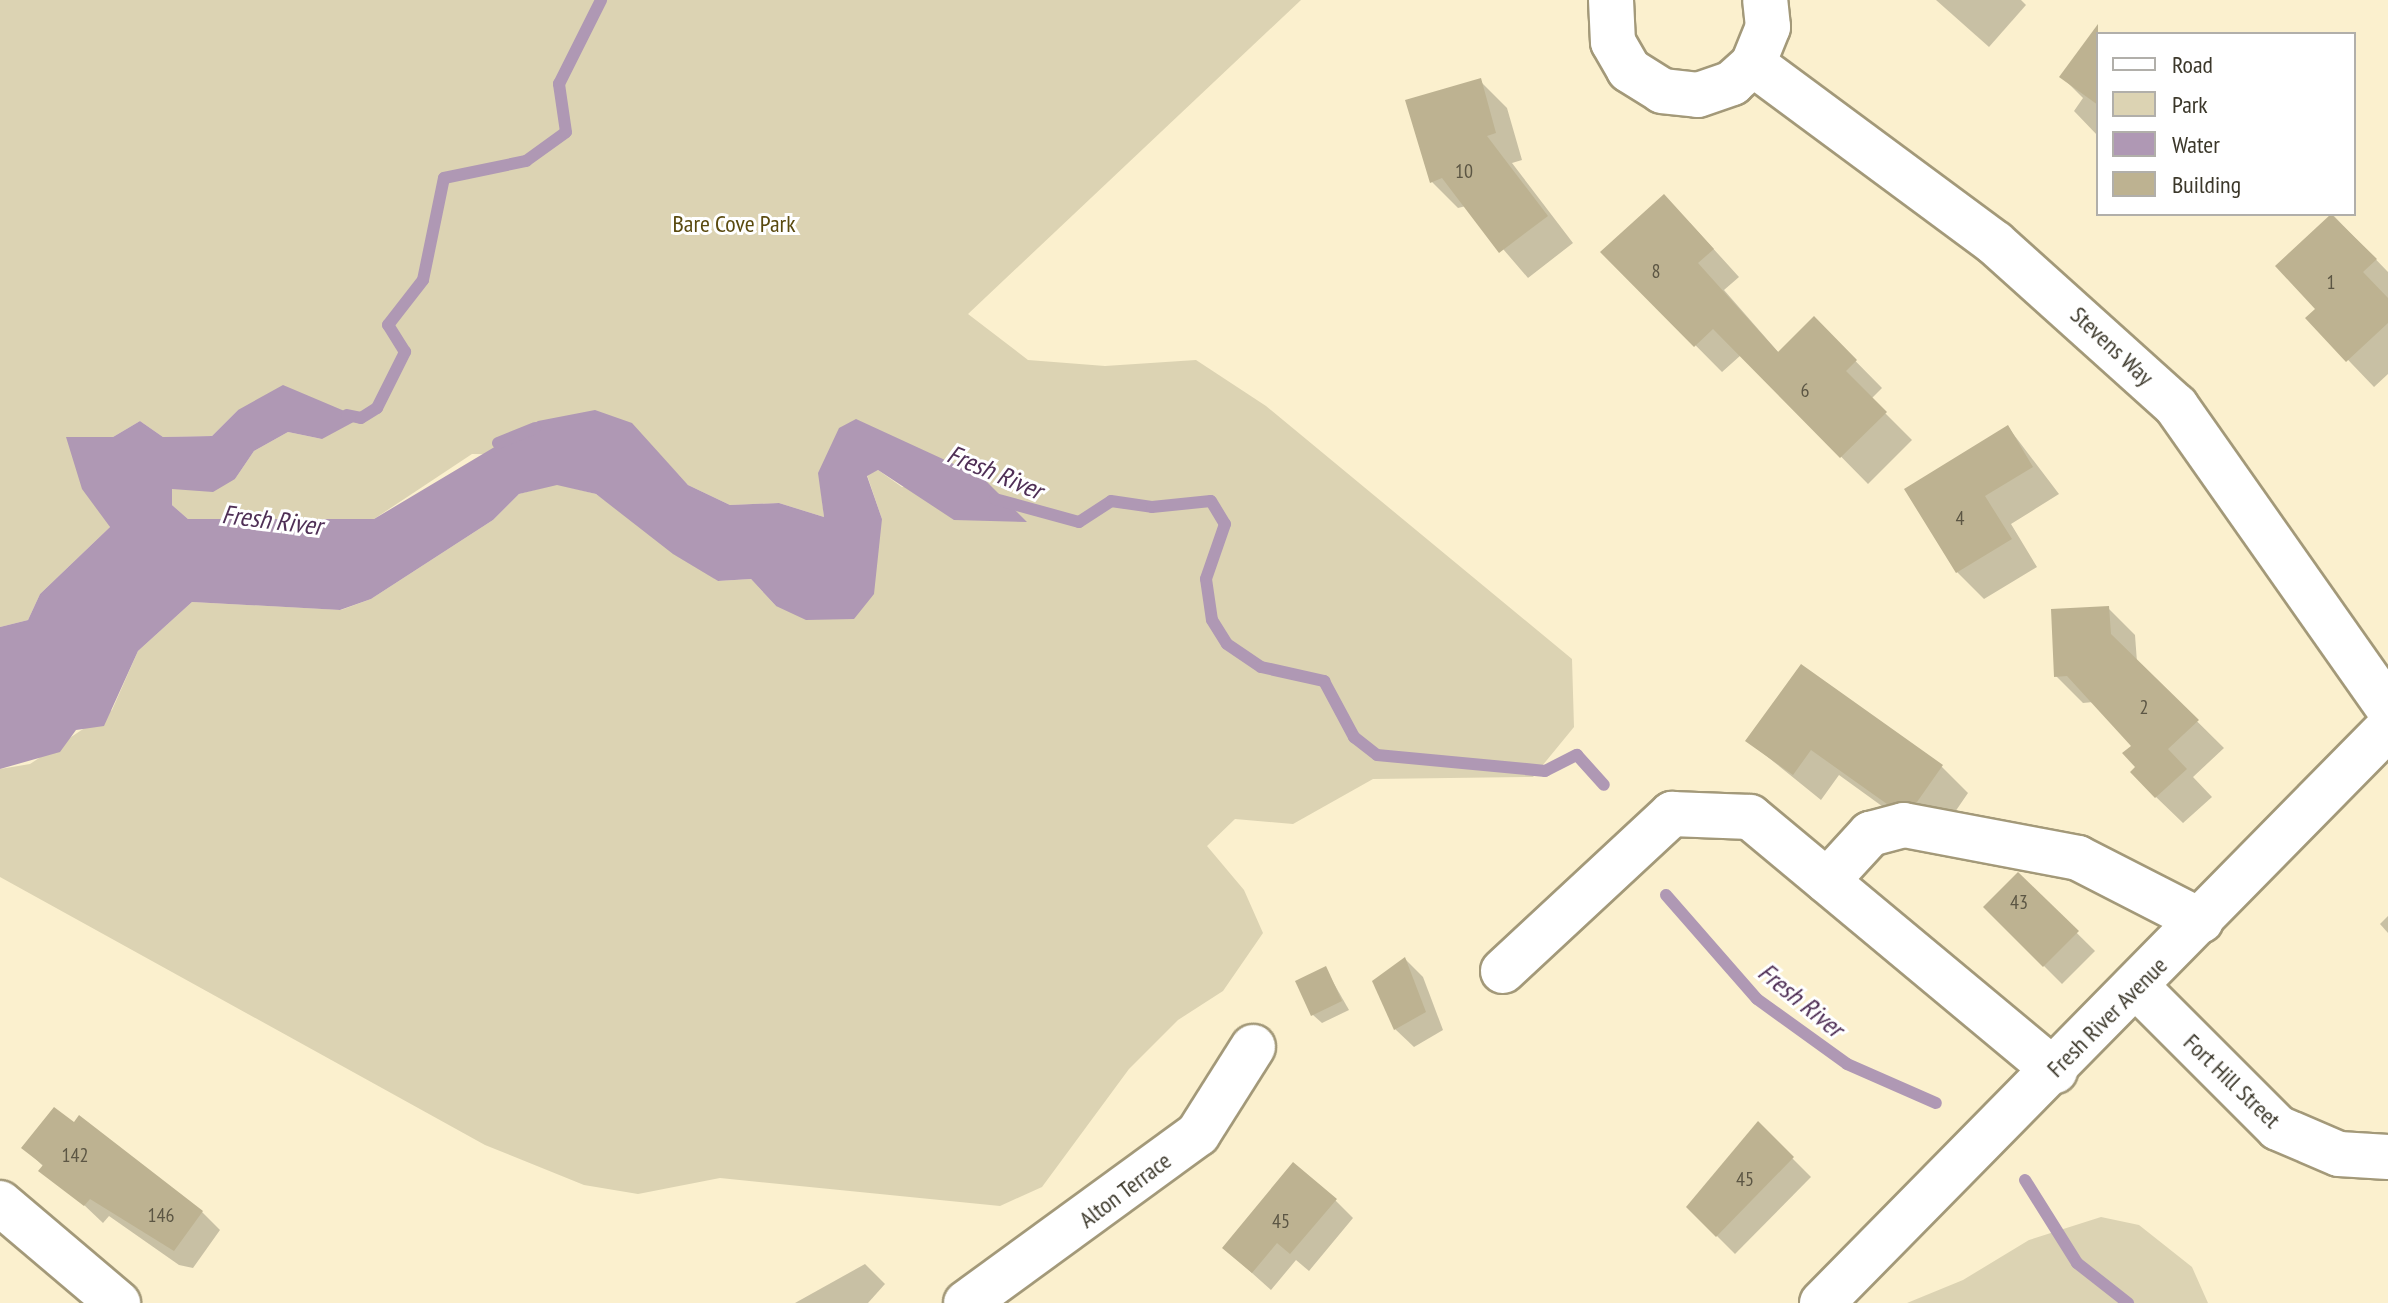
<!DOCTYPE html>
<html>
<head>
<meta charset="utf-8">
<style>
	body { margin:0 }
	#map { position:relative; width:2388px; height:1303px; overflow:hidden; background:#fbf0ce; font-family:"PT Sans Narrow",sans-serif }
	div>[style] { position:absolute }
	.green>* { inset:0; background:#dcd3b3 }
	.water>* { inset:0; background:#af98b4 }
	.shadow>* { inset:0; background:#0003 }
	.stream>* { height:12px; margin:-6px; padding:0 6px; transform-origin:6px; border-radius:6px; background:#af98b4 }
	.building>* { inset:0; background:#bdb291 }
	.roads { filter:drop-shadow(2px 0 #a39979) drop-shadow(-2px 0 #a39979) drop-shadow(0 2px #a39979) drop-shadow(0 -2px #a39979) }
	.minor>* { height:44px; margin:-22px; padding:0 22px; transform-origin:22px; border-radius:22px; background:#fff }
	.major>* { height:44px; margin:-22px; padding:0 22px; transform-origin:22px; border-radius:22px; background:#fff }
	span { translate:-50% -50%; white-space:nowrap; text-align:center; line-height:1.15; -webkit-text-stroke:6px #fff; paint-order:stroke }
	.number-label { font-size:20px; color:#5c5644 }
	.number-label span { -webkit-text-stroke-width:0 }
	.park-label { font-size:24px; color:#5a4a0f }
	.street-label { font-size:24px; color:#3b372a }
	.water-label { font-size:26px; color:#4f2f56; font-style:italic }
	.legend { position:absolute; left:2096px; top:32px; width:260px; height:184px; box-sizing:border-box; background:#fff; border:2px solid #b1afaa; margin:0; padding:10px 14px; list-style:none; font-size:24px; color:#3b372a }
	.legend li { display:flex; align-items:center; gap:16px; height:40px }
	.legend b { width:40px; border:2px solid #b1afaa }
</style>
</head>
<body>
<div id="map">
	<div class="green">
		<div style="clip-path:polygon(0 0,1301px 0,968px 314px,1028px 360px,1105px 366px,1196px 360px,1266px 406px,1572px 659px,1574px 727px,1533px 777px,1373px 779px,1293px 824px,1235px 819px,1207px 846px,1244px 890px,1263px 933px,1223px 991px,1178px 1020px,1129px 1069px,1042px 1187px,1000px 1206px,720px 1178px,638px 1194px,584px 1185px,485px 1145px,0 877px,0 769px,30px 764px,112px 710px,138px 651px,192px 602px,341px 610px,371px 599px,493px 520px,519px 494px,557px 484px,596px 494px,718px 581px,751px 579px,776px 606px,882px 519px,867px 475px,878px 470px,902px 487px,982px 477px,936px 458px,819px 473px,824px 517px,779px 503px,730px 505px,688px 485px,661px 456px,472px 454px,374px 519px,188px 519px,172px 505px,172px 489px,235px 479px,254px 451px,288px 432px,322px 439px,238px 410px,212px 436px,163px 437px,140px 421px,113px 437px,67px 437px,110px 527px,40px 594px,28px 620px,0 627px)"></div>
		<div style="clip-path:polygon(2101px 1217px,2139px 1225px,2192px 1267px,2208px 1303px,1907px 1303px,1963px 1280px,2029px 1240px)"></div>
	</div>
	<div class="water">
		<div style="clip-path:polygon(283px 385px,361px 418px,322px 439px,288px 432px,254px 451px,235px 479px,213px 492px,172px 489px,172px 505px,188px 519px,374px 519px,538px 421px,595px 410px,632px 423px,688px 485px,730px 505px,779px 503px,824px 517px,818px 473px,839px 428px,856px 419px,982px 477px,1027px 522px,954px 520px,878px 470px,867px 476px,882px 519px,874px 594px,854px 619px,806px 620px,776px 606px,751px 579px,718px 581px,673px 554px,596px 494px,557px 485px,519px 494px,493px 520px,371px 599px,340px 610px,192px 602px,138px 651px,104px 726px,76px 730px,60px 752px,0 769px,0 627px,28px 620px,40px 594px,110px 527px,82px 489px,66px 437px,113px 437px,140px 421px,163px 437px,212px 436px,238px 410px)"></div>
	</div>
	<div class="shadow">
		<div style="clip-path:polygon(1936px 0,2021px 0,2026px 5px,1989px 47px)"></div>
		<div style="clip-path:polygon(2098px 53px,2098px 136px,2074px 111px,2083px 98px,2062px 77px)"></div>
		<div style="clip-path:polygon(1480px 81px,1507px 108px,1522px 160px,1512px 163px,1573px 243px,1528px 278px,1466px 206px,1458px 208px,1432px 182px)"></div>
		<div style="clip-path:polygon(2333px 215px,2388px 272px,2388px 374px,2374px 387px,2308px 318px,2318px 309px,2278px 266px)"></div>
		<div style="clip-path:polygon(1690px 223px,1739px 277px,1724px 290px,1779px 353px,1814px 319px,1882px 388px,1871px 399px,1912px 440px,1868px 484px,1741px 355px,1722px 372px,1603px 252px)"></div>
		<div style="clip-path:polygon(2008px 427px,2059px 494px,2011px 524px,2037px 567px,1984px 599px,1957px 572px)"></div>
		<div style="clip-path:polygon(2108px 608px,2135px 635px,2137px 662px,2224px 748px,2193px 777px,2212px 797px,2183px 823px,2156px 797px,2134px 746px,2093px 702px,2083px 703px,2056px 676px)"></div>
		<div style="clip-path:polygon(1748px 741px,1942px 767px,1968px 793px,1944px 828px,1915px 830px,1839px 775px,1821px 800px)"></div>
		<div style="clip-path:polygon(2018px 875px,2095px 951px,2062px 984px,1985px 907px)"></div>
		<div style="clip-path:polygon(2388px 916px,2388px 933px,2380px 924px)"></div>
		<div style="clip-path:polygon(1405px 959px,1423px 977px,1443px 1030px,1414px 1047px,1395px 1029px)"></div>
		<div style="clip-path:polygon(1325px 968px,1349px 1010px,1322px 1023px,1313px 1015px)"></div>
		<div style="clip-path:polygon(1758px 1124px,1811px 1177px,1735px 1254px,1688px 1207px)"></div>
		<div style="clip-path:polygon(24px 1148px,202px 1212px,220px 1230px,193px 1268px,179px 1265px,109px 1216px,103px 1223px)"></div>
		<div style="clip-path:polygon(1335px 1200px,1353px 1218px,1309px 1271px,1296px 1260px,1271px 1290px,1224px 1248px)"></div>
		<div style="clip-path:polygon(865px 1264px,885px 1284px,868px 1303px,795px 1303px)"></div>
	</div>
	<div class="stream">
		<div style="left:347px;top:415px;width:14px;rotate:12deg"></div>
		<div style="left:361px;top:418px;width:19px;rotate:-32deg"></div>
		<div style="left:377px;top:408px;width:63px;rotate:-63.4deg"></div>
		<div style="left:405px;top:352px;width:32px;rotate:-122deg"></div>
		<div style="left:388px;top:325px;width:57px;rotate:-52.1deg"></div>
		<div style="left:423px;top:280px;width:104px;rotate:-78.4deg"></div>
		<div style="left:444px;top:178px;width:84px;rotate:-11.7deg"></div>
		<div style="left:526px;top:161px;width:49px;rotate:-35.9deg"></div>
		<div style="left:566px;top:132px;width:49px;rotate:-98.3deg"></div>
		<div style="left:559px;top:84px;width:94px;rotate:-63.4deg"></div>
		<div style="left:498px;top:443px;width:40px;rotate:-22deg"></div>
		<div style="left:995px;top:499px;width:87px;rotate:15.3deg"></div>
		<div style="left:1079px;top:522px;width:38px;rotate:-33deg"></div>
		<div style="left:1111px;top:501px;width:41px;rotate:8.3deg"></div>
		<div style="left:1152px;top:507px;width:59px;rotate:-5.8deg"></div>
		<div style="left:1211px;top:501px;width:27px;rotate:59deg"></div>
		<div style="left:1225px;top:524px;width:58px;rotate:109.1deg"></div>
		<div style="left:1206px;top:579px;width:41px;rotate:81.7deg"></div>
		<div style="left:1212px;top:620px;width:28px;rotate:58deg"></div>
		<div style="left:1227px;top:644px;width:41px;rotate:34.1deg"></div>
		<div style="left:1261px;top:667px;width:65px;rotate:12.5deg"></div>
		<div style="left:1324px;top:681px;width:64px;rotate:61.8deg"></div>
		<div style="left:1354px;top:737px;width:29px;rotate:38deg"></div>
		<div style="left:1377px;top:755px;width:169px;rotate:5.4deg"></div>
		<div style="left:1545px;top:771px;width:36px;rotate:-27deg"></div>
		<div style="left:1577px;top:755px;width:40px;rotate:48deg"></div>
		<div style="left:1666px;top:895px;width:138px;rotate:48.8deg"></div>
		<div style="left:1757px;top:999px;width:111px;rotate:35.8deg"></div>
		<div style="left:1847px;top:1064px;width:97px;rotate:23.7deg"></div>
		<div style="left:2025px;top:1180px;width:98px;rotate:57.9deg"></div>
		<div style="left:2077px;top:1263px;width:65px;rotate:38.1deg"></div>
	</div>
	<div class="building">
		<div style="clip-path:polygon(2098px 24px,2098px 105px,2059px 77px)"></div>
		<div style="clip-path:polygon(1481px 78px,1496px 133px,1487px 136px,1548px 216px,1499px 253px,1442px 178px,1430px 183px,1405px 100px)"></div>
		<div style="clip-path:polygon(1664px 194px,1714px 249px,1698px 263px,1778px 352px,1814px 316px,1857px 360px,1846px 371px,1887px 412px,1840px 458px,1713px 329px,1694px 347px,1600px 252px)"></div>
		<div style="clip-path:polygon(2331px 214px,2377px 259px,2363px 272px,2388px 298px,2388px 323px,2346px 362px,2305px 318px,2315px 309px,2275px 266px)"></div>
		<div style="clip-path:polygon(2008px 425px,2033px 467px,1985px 496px,2012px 539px,1956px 573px,1904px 489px)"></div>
		<div style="clip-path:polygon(2109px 606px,2111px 634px,2199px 720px,2168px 749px,2187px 769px,2155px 798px,2130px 772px,2135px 767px,2122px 753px,2131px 746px,2067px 676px,2054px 677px,2051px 609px)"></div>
		<div style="clip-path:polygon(1801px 664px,1943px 765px,1917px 802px,1887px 804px,1811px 750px,1793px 775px,1745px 741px)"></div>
		<div style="clip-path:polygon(2018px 872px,2079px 931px,2043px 967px,1983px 907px)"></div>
		<div style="clip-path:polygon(1405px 957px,1426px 1012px,1394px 1030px,1372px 981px)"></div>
		<div style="clip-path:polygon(1326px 966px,1342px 1001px,1311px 1016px,1295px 981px)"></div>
		<div style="clip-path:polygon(54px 1107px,74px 1122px,79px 1115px,203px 1211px,174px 1251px,90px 1199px,84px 1206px,38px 1171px,43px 1165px,21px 1148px)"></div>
		<div style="clip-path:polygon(1758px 1121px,1794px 1157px,1716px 1237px,1686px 1207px)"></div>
		<div style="clip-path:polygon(1293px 1162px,1337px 1199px,1290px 1254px,1277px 1243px,1252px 1273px,1222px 1248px)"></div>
	</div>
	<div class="roads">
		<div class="minor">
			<div style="left:1611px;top:0;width:42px;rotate:87.3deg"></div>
			<div style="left:1613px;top:42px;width:32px;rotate:60deg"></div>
			<div style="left:1629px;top:70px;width:39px;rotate:32deg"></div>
			<div style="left:1662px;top:91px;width:36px;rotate:6deg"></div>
			<div style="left:1698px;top:95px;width:36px;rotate:-19deg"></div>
			<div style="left:1732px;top:83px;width:28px;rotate:-42deg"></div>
			<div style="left:1753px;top:64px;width:40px;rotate:-68deg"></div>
			<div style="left:1768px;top:27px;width:27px;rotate:-96deg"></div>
			<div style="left:1753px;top:64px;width:301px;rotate:36.5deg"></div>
			<div style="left:1995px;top:243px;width:244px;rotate:42deg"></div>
			<div style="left:2176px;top:406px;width:369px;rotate:54.9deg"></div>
			<div style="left:1827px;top:881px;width:64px;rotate:-47.5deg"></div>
			<div style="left:1870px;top:834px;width:35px;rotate:-15deg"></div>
			<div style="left:1904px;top:825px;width:177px;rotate:10.7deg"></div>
			<div style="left:2078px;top:858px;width:138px;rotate:27.1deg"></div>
			<div style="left:1503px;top:971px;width:231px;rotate:-42.9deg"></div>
			<div style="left:1672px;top:814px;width:78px;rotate:2.2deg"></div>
			<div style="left:1750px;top:817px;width:397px;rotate:39.8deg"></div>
			<div style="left:2138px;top:988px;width:198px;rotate:45deg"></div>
			<div style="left:2278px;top:1128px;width:66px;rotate:23.1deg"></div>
			<div style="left:2339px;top:1154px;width:49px;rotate:3.5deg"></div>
			<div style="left:0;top:1203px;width:155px;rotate:40.3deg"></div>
			<div style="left:966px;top:1303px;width:287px;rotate:-36.1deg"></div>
			<div style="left:1198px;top:1134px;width:103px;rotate:-57.7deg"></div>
		</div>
		<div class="major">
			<div style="left:1822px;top:1303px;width:807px;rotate:-45.45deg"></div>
		</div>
	</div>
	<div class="number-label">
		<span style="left:1464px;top:171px">10</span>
		<span style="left:1656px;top:271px">8</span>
		<span style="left:2331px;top:282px">1</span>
		<span style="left:1805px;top:390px">6</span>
		<span style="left:1960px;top:518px">4</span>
		<span style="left:2144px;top:707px">2</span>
		<span style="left:2019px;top:902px">43</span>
		<span style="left:75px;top:1155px">142</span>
		<span style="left:1745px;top:1179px">45</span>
		<span style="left:161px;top:1215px">146</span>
		<span style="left:1281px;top:1221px">45</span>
	</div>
	<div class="park-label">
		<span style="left:734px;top:224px">Bare Cove Park</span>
	</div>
	<div class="street-label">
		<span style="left:2112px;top:346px;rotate:43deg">Stevens Way</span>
		<span style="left:2107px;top:1017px;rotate:-45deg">Fresh River Avenue</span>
		<span style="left:2232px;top:1081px;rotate:44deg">Fort Hill Street</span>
		<span style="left:1125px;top:1190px;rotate:-37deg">Alton Terrace</span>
	</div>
	<div class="water-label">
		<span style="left:995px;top:472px;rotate:23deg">Fresh River</span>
		<span style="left:272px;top:520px;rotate:7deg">Fresh River</span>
		<span style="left:1801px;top:1000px;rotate:39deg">Fresh River</span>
	</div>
	<ul class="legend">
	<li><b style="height:10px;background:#fff"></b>Road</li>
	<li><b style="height:22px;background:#dcd3b3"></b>Park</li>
	<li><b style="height:22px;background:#af98b4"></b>Water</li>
	<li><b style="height:22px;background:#bdb291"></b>Building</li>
	</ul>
</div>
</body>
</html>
